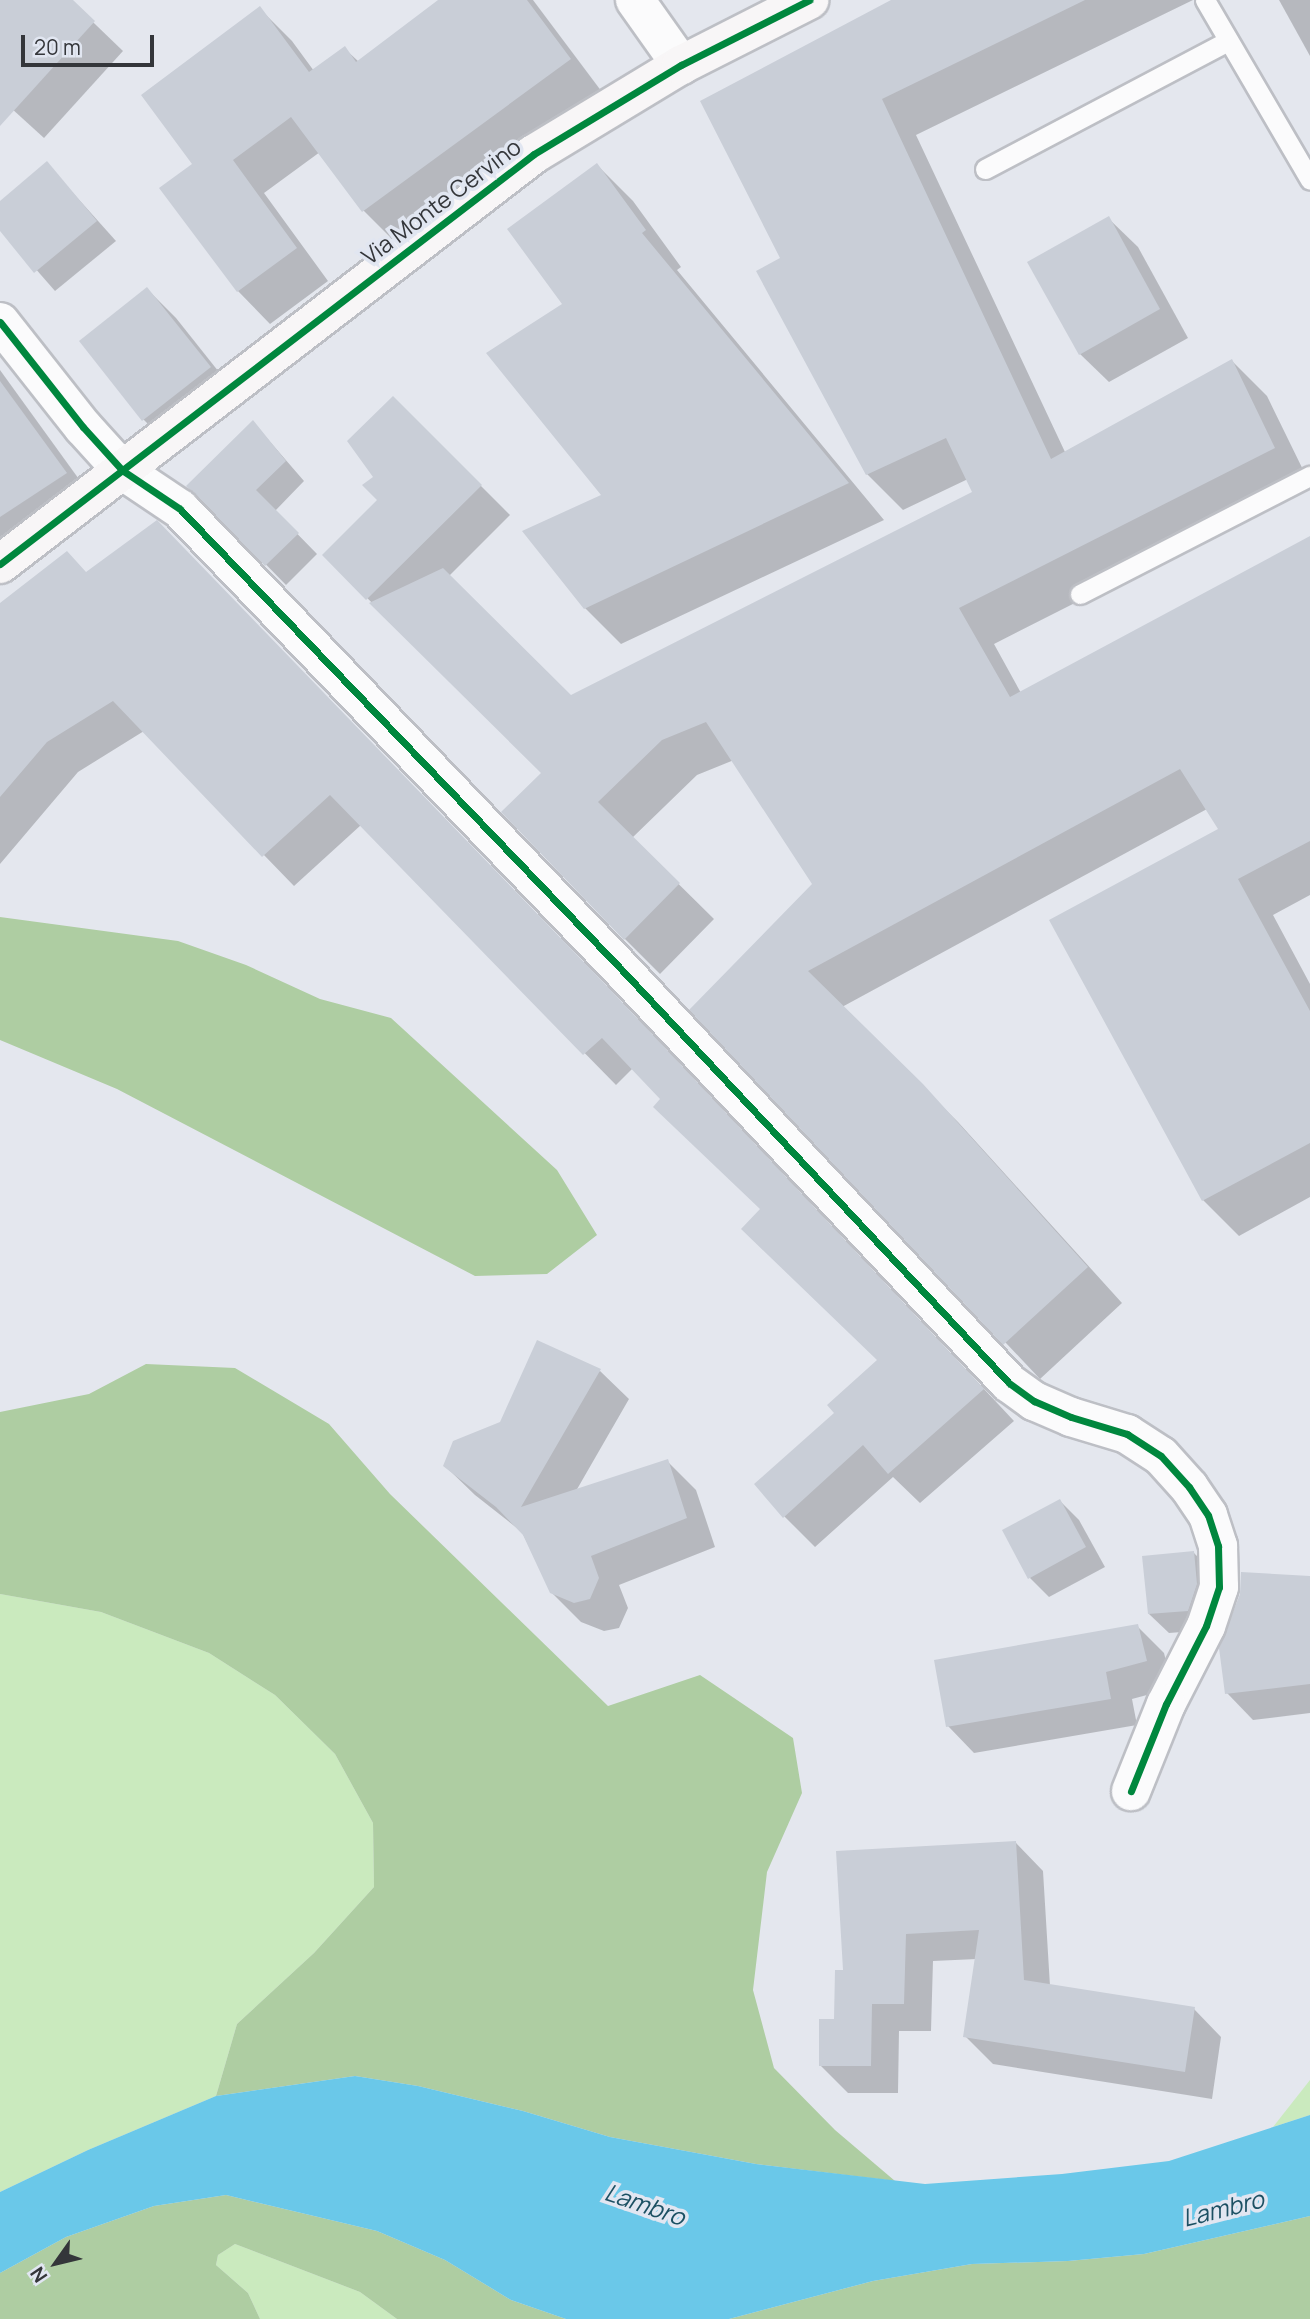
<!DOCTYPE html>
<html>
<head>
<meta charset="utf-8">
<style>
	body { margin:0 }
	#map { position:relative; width:1310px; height:2319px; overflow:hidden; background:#e4e7ee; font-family:Manrope,sans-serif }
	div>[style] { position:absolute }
	.green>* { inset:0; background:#caeabe }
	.forest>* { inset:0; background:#aecda2 }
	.water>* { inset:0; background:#6ac8e9 }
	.shadow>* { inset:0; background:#0003 }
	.building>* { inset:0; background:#c9ced7 }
	.roads { filter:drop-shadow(2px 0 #bdbfc5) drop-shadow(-2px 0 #bdbfc5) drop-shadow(0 2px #bdbfc5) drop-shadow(0 -2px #bdbfc5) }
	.lane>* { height:19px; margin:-9.5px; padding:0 9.5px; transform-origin:9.5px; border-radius:9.5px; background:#fbfbfc }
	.street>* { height:38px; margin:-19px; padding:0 19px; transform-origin:19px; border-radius:19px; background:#fbfbfc }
	.secondary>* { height:38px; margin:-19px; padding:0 19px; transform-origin:19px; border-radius:19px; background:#f8f6f7 }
	.cycleway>* { height:7px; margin:-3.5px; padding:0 3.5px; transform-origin:3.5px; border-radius:3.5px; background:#00873e }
	span { translate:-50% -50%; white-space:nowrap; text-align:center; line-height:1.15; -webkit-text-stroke:7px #e1e6f1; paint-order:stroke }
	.street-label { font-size:23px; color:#34363a }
	.water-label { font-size:24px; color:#1c5063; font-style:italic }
	.north { position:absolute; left:21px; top:2228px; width:70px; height:70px; -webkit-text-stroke:5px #e1e6f1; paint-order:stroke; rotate:236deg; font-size:19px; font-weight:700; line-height:28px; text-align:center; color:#34363a }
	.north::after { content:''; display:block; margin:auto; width:24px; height:32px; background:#34363a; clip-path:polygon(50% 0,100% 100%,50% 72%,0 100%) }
	.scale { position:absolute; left:21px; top:35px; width:133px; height:32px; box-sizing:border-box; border:4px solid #34363a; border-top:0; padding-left:9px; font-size:21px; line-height:24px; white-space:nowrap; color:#34363a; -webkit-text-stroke:5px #e1e6f1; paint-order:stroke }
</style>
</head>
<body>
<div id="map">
	<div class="green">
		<div style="clip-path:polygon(0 1594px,101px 1612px,209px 1653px,275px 1695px,335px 1754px,373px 1823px,374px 1887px,314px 1953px,237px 2024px,216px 2096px,88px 2150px,0 2192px)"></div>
		<div style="clip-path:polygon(1310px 2080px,1310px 2115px,1273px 2127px)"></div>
		<div style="clip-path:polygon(235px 2244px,360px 2292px,397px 2319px,260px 2319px,248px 2293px,216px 2265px,218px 2255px)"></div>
	</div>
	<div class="forest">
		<div style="clip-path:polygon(0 917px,178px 941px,246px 965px,320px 999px,391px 1018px,557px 1170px,597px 1235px,547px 1274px,475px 1276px,117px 1089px,0 1040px)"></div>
		<div style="clip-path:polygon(146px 1364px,235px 1368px,329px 1424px,390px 1494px,608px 1706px,700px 1675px,793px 1738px,802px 1793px,767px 1872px,753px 1990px,774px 2068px,835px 2130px,895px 2181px,756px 2164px,610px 2137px,523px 2111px,418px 2086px,355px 2076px,216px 2096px,237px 2024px,314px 1953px,374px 1887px,373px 1823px,335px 1754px,275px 1695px,209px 1653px,101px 1612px,0 1594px,0 1412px,89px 1394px)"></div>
		<div style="clip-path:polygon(226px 2195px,377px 2231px,445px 2260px,511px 2300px,566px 2319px,397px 2319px,360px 2292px,235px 2244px,218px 2255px,216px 2265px,248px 2293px,260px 2319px,0 2319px,0 2273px,66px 2237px,154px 2206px)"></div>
		<div style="clip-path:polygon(1310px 2216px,1310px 2319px,729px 2319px,873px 2281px,972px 2264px,1068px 2261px,1144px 2254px)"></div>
	</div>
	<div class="water">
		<div style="clip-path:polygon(355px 2076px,418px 2086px,523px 2111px,610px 2137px,756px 2164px,925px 2184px,1062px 2174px,1169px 2161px,1310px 2115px,1310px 2216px,1144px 2254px,1068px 2261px,972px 2264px,873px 2281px,729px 2319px,566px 2319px,511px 2300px,445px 2260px,377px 2231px,226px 2195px,154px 2206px,66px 2237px,0 2273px,0 2192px,88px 2150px,216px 2096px)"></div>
	</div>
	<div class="shadow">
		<div style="clip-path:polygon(4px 0,70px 0,123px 51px,44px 138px,0 98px,0 4px)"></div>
		<div style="clip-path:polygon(441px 0,533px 0,602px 92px,396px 243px,363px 210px,320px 152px,264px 193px,328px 281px,270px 324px,238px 291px,194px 164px,260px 9px,292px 41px,314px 71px,344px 48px,359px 62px)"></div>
		<div style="clip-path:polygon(895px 0,1193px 0,916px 135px,1065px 452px,1232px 361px,1267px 396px,1310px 484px,994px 644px,1021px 693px,1310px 538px,1310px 895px,1273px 915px,1310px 984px,1310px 1197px,1239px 1236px,1203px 1200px,1052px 921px,1220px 830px,1207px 809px,842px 1007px,958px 1122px,1122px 1303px,1040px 1379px,692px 1010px,815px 884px,734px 760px,697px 775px,632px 838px,714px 919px,660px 974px,625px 939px,543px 773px,324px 555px,379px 500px,376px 477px,393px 398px,510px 515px,449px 576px,570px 697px,975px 493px,968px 479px,903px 510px,867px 474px,759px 272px,782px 259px)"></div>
		<div style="clip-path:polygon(1279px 0,1310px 0,1310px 56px)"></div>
		<div style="clip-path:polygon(47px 164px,116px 241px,55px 291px,0 228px,0 204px)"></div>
		<div style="clip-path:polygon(597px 165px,633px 201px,681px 267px,677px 270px,884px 520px,621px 644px,585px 608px,604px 495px,565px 305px)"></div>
		<div style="clip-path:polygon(1109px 219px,1138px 247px,1188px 338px,1109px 382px,1080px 354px)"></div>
		<div style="clip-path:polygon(147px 289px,176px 318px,238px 396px,172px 448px,143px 419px)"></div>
		<div style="clip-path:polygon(0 370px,102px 511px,21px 564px,0 543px)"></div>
		<div style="clip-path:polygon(253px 422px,304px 481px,275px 511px,317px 554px,286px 585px,189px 486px)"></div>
		<div style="clip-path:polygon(87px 573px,637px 1018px,1014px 1421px,920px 1503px,893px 1477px,815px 1547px,784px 1516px,837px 1413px,879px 1361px,762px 1209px,633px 1068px,616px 1085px,361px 825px,294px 886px,144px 731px,78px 772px,0 864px,0 605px)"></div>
		<div style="clip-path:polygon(600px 1371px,629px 1399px,576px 1491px,667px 1461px,696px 1490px,715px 1547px,619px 1585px,628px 1608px,619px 1628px,604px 1631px,581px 1622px,551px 1592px,522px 1532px,475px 1495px,445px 1466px,501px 1423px)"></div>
		<div style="clip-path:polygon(1060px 1501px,1079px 1520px,1105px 1567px,1049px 1597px,1030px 1578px)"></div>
		<div style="clip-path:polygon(1194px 1553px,1213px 1573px,1208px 1630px,1169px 1633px,1149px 1614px)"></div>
		<div style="clip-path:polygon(1310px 1578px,1310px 1713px,1253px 1720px,1227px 1693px)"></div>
		<div style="clip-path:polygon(1137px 1626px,1164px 1653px,1173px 1688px,1132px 1699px,1137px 1725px,974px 1753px,948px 1726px)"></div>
		<div style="clip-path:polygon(1016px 1843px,1043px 1871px,1050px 1986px,1194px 2009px,1221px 2037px,1212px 2099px,993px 2064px,965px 2036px,977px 1959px,933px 1961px,931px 2031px,899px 2031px,898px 2093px,848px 2093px,820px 2065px,836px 2020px,845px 1972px)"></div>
	</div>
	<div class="building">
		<div style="clip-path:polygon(0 0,73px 0,95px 21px,0 126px)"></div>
		<div style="clip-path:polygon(438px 0,527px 0,571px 59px,362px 212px,291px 117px,233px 160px,297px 248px,237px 292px,159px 188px,192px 164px,141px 95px,260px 6px,309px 72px,345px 46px,356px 62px)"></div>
		<div style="clip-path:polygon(891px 0,1085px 0,882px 99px,1051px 459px,1232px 359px,1275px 448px,959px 608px,1010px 697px,1310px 536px,1310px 841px,1238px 879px,1310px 1011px,1310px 1143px,1202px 1201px,1049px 920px,1218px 829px,1180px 769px,808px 971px,923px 1084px,1088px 1267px,1003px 1345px,689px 1010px,812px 884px,706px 722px,662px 740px,598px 802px,680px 883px,624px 940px,501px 812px,541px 773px,369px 603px,443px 568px,571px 695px,972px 492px,946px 438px,866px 475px,756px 271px,780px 258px,700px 101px)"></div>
		<div style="clip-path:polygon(47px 161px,97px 221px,34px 273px,0 231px,0 201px)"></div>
		<div style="clip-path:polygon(597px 163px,646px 230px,642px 233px,849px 483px,584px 609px,522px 531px,601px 495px,486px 353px,562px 304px,507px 229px)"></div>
		<div style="clip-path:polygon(1109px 216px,1160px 309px,1079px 355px,1027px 262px)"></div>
		<div style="clip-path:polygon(147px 287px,211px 367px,142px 421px,79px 341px)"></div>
		<div style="clip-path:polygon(0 381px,67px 473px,0 517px)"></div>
		<div style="clip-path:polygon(393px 396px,482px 485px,366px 600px,322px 555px,377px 500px,362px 485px,373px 477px,347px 441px)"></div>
		<div style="clip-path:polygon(253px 420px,286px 461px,256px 490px,299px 533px,265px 566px,186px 486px)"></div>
		<div style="clip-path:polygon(157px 520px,606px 985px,984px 1389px,888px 1474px,863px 1445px,783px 1518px,754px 1484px,834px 1413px,827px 1405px,877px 1360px,741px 1229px,760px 1209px,653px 1107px,660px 1099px,602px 1038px,583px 1055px,330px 795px,262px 857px,113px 701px,47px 742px,0 797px,0 603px,67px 551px,86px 572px)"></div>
		<div style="clip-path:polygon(537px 1340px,601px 1369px,521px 1507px,668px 1459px,687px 1518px,591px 1556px,599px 1578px,590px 1599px,574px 1603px,550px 1593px,523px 1535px,496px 1507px,443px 1466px,453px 1441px,500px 1422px)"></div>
		<div style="clip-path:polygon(1060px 1499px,1086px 1547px,1028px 1579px,1002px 1530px)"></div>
		<div style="clip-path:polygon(1194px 1551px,1197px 1584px,1188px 1611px,1148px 1614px,1142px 1556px)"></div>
		<div style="clip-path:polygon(1241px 1572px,1310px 1576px,1310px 1684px,1225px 1694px,1219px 1648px,1240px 1594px)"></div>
		<div style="clip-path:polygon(1138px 1624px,1147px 1661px,1106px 1672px,1111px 1699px,946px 1727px,934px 1660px)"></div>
		<div style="clip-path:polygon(1016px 1841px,1024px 1980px,1195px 2007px,1185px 2072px,963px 2037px,979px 1930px,906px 1934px,904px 2004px,872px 2004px,871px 2066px,819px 2066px,819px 2019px,834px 2019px,835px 1970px,843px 1970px,836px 1851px)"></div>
	</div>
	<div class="roads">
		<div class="lane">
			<div style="left:1205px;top:0;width:208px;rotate:59.7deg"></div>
			<div style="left:985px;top:169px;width:275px;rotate:-27.8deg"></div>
			<div style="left:1080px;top:594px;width:259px;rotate:-27.2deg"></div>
		</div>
		<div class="street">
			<div style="left:635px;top:0;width:80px;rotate:54.7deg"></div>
			<div style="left:0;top:322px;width:134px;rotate:51.7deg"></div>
			<div style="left:83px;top:427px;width:58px;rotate:47.8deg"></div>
			<div style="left:122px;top:470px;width:70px;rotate:33.9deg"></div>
			<div style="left:180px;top:509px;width:639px;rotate:46.21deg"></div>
			<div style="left:622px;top:970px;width:566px;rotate:46.86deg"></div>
			<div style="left:1009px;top:1383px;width:31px;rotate:36deg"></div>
			<div style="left:1034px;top:1401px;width:40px;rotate:23.4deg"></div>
			<div style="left:1071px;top:1417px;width:59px;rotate:16.9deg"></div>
			<div style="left:1127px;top:1434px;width:40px;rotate:32.9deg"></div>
			<div style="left:1161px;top:1456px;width:42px;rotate:47.9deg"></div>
			<div style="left:1189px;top:1487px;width:34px;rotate:56deg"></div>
			<div style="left:1208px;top:1515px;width:33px;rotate:72deg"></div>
			<div style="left:1218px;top:1546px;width:41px;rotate:88.6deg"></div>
			<div style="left:1219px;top:1587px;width:41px;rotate:108.4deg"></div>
			<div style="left:1206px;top:1626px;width:88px;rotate:117.1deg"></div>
			<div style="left:1166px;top:1704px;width:94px;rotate:111.9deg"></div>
		</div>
		<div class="secondary">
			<div style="left:0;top:564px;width:673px;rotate:-37.52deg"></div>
			<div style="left:534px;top:154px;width:172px;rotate:-31.2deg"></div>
			<div style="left:681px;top:65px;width:144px;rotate:-26.9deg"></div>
		</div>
	</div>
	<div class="cycleway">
		<div style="left:0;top:322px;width:134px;rotate:51.7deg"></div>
		<div style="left:83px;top:427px;width:58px;rotate:47.8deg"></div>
		<div style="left:122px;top:470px;width:70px;rotate:33.9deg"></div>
		<div style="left:180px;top:509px;width:639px;rotate:46.21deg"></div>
		<div style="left:622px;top:970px;width:566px;rotate:46.86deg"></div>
		<div style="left:1009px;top:1383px;width:31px;rotate:36deg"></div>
		<div style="left:1034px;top:1401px;width:40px;rotate:23.4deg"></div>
		<div style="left:1071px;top:1417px;width:59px;rotate:16.9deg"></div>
		<div style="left:1127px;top:1434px;width:40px;rotate:32.9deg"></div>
		<div style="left:1161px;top:1456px;width:42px;rotate:47.9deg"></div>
		<div style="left:1189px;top:1487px;width:34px;rotate:56deg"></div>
		<div style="left:1208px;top:1515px;width:33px;rotate:72deg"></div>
		<div style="left:1218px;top:1546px;width:41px;rotate:88.6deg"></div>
		<div style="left:1219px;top:1587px;width:41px;rotate:108.4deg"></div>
		<div style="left:1206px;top:1626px;width:88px;rotate:117.1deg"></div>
		<div style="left:1166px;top:1704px;width:94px;rotate:111.9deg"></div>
		<div style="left:0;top:564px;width:673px;rotate:-37.52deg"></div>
		<div style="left:534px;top:154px;width:172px;rotate:-31.2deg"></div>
		<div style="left:681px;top:65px;width:144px;rotate:-26.9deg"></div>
	</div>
	<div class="street-label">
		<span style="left:441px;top:201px;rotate:-37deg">Via Monte Cervino</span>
	</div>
	<div class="water-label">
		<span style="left:645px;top:2204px;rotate:19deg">Lambro</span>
		<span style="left:1223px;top:2208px;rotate:-14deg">Lambro</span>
	</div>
	<div class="north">N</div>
	<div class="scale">20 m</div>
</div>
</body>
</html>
